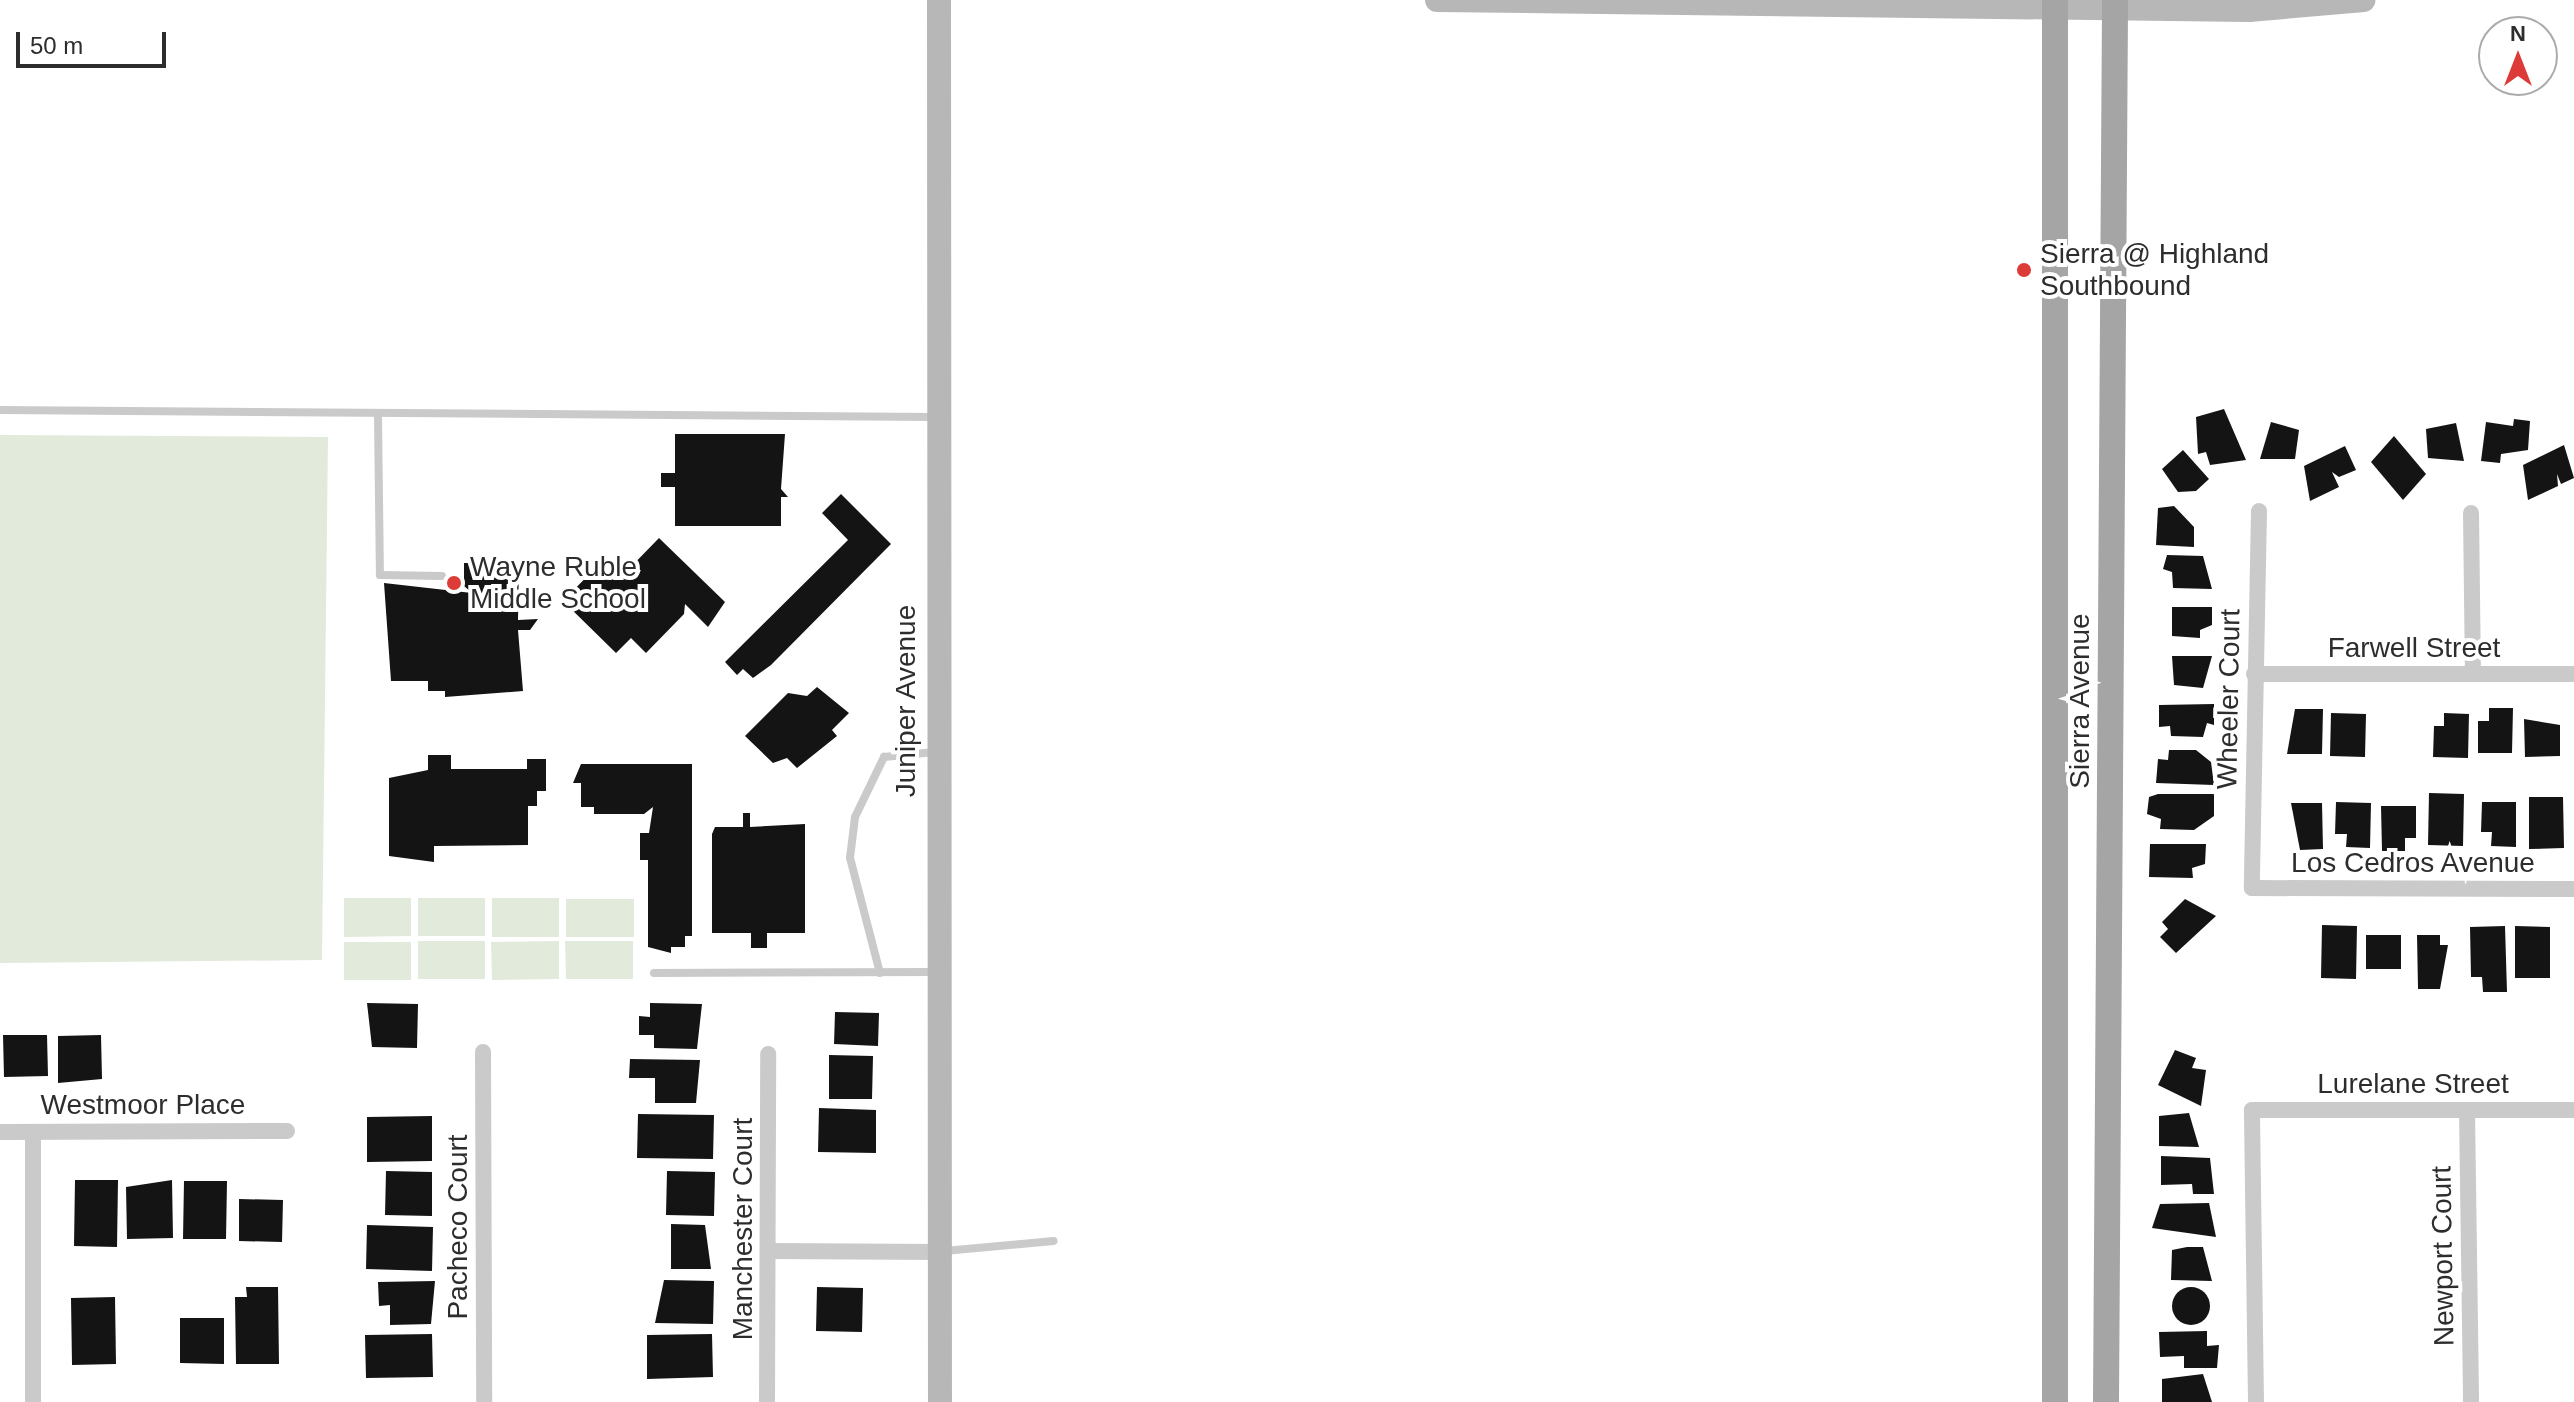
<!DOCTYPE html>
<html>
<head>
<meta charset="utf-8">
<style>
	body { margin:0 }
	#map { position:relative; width:2574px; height:1402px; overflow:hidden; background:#fff; font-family:Helvetica,sans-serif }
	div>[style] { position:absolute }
	.green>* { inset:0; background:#e2eadb }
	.building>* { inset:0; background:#141414 }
	.round { border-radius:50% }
	.lane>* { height:8px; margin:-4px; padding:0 4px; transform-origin:4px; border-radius:4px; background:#cacaca }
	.street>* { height:16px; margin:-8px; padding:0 8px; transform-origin:8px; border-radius:8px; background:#cacaca }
	.secondary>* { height:24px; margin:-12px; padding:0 12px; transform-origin:12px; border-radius:12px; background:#b7b7b7 }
	.primary>* { height:26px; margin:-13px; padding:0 13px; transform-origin:13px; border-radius:13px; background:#a5a5a5 }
	.dots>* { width:22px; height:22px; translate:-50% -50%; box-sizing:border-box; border:4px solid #fff; border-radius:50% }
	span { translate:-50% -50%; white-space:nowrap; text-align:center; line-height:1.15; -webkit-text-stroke:8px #fff; paint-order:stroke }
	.poi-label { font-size:28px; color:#2d2d2d }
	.left { translate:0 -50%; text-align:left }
	.street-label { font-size:28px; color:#2d2d2d }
	.north { position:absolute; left:2478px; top:16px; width:80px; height:80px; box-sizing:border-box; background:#fff; border:2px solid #ababab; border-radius:50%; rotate:0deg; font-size:22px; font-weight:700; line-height:32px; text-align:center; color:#2d2d2d }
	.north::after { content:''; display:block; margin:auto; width:28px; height:36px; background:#dc3b37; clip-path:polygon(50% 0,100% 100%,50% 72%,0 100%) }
	.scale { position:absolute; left:16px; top:32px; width:150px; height:36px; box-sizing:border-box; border:4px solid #2d2d2d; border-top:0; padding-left:10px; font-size:24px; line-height:28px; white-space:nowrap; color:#2d2d2d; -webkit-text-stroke:6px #fff; paint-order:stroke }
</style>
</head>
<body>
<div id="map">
	<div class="green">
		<div style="clip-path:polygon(0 435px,328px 437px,322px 960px,0 963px)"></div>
		<div style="clip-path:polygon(344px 898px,411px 898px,411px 936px,344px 937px)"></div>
		<div style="clip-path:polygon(418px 898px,485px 898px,485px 936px,418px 936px)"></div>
		<div style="clip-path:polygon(492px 898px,559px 898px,559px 937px,492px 937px)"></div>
		<div style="clip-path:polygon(566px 899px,634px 899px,634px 937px,566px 937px)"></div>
		<div style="clip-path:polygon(418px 941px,485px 941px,485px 979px,418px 979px)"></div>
		<div style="clip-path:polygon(559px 941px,559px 979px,492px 980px,491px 942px)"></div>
		<div style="clip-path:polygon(565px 941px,633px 941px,633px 979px,566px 979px)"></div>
		<div style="clip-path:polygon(344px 942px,411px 942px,411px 980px,344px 980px)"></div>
	</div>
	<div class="building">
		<div style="clip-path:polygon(2224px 409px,2246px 460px,2210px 465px,2206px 452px,2198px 454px,2196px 417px)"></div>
		<div style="clip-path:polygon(2514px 419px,2530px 421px,2528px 450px,2501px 454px,2500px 463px,2481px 461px,2486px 422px,2513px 426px)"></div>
		<div style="clip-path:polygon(2271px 422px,2299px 430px,2295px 459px,2260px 459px)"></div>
		<div style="clip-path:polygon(2456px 423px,2464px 461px,2428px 458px,2426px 429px)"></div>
		<div style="clip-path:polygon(675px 434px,785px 434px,781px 489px,788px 497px,781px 497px,781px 526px,675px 526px,675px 487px,661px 487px,661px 473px,675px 473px)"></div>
		<div style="clip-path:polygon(2394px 436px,2426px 474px,2403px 500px,2371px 462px)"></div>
		<div style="clip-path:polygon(2564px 445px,2574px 478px,2561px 484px,2557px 474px,2558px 486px,2528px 500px,2523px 465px)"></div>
		<div style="clip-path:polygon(2345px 446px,2356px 470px,2339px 477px,2332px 472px,2339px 487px,2310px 501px,2304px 466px)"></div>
		<div style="clip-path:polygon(2183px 450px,2209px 479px,2196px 491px,2178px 492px,2162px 469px)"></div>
		<div style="clip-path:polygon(841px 494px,891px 544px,771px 665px,753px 678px,743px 669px,737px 675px,725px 662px,848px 540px,822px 513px)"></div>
		<div style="clip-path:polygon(2174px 506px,2194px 527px,2194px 547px,2156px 545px,2158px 508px)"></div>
		<div style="clip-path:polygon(659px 538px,725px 602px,708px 627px,685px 604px,684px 614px,646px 653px,631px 638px,616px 653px,563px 601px,606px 557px,624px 574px)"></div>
		<div style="clip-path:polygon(2167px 555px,2203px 556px,2212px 589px,2173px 588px,2172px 572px,2163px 569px)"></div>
		<div style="clip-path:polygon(464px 563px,519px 563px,518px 620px,538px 619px,530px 630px,518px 630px,523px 691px,445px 697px,445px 691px,428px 691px,428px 681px,391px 681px,384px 583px,472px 593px,464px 586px)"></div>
		<div style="clip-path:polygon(2172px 607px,2212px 607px,2212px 625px,2200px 630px,2200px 638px,2172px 636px)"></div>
		<div style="clip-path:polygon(2172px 656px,2212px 656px,2203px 688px,2174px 685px)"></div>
		<div style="clip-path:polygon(817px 687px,849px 713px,832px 730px,837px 736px,797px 768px,787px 758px,773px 763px,745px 736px,788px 693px,807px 696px)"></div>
		<div style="clip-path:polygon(2214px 704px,2214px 725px,2207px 723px,2203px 737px,2171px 736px,2170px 726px,2159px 727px,2159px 705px)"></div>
		<div style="clip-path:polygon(2489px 708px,2513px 708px,2512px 753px,2478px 753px,2478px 721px,2489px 721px)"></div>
		<div style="clip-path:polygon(2295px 709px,2323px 709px,2322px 754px,2287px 754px)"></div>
		<div style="clip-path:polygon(2331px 713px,2366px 714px,2365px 757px,2330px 756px)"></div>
		<div style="clip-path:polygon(2444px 713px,2469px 714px,2468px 758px,2433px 757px,2434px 726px,2444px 726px)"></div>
		<div style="clip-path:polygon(2524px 719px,2560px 725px,2560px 756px,2525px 757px)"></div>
		<div style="clip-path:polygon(2169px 750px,2196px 750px,2211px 762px,2214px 785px,2156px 783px,2158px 759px,2168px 760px)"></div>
		<div style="clip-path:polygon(428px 755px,451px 755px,451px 769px,527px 769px,527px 759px,546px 759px,546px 791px,537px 791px,537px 806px,528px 806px,528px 845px,434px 846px,434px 862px,389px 856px,389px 778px,428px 770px)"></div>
		<div style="clip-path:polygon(581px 764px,692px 764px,692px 936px,685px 936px,685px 947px,671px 947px,671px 953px,648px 947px,648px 860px,640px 860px,640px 833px,649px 833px,653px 807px,644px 814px,594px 814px,594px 807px,581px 807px,581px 783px,573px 783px)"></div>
		<div style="clip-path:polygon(2429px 793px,2464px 794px,2463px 846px,2428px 845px)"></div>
		<div style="clip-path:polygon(2214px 794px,2214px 816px,2194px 830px,2160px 829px,2161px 819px,2147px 814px,2149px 797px,2158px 794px)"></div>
		<div style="clip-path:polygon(2529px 797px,2563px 797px,2564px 848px,2529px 849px)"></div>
		<div style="clip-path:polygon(2336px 802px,2371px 803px,2370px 848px,2346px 847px,2347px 834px,2335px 834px)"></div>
		<div style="clip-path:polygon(2482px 802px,2516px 802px,2516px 847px,2491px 846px,2492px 832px,2481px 832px)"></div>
		<div style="clip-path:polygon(2291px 803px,2322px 803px,2323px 849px,2300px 850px)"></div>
		<div style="clip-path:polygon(2381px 806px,2416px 806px,2416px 838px,2405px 838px,2405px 851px,2382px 851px)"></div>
		<div style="clip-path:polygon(743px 813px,750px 813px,750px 827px,805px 824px,805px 933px,767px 933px,767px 948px,751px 948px,751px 933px,712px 933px,712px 834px,715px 827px,743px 827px)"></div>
		<div style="clip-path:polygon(2150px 844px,2206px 844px,2205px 864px,2192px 868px,2193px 878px,2149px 877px)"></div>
		<div style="clip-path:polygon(2185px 899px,2216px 916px,2176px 953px,2160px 937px,2168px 929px,2162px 922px)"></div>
		<div style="clip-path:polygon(2322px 925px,2357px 926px,2356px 979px,2321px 978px)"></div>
		<div style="clip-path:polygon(2505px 926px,2507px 992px,2483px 992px,2482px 977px,2471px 977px,2470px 927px)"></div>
		<div style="clip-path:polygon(2515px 926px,2550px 927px,2550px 978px,2515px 978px)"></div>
		<div style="clip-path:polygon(2366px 935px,2401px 935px,2401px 969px,2366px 969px)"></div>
		<div style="clip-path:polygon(2417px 935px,2440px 935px,2440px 945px,2448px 945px,2440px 989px,2418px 989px)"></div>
		<div style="clip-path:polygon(367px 1003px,418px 1004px,417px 1048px,372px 1047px)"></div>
		<div style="clip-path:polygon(650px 1003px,702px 1004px,697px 1049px,654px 1048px,654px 1035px,639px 1035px,639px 1016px,650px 1017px)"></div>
		<div style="clip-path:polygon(835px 1012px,879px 1013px,878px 1046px,834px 1044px)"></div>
		<div style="clip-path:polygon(3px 1035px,47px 1035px,48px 1076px,4px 1077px)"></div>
		<div style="clip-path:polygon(101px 1035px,102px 1079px,58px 1083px,58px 1036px)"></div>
		<div style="clip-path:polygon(2175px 1050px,2196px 1058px,2192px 1068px,2206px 1070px,2201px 1106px,2158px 1085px)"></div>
		<div style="clip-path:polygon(829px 1055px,873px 1056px,872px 1099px,829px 1099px)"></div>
		<div style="clip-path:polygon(630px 1059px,700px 1060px,696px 1103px,655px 1103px,655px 1078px,629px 1078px)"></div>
		<div style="clip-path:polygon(819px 1108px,876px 1110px,876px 1153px,818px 1152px)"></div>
		<div style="clip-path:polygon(2189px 1113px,2199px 1147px,2159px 1146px,2159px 1116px)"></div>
		<div style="clip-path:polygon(638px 1114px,714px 1115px,713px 1159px,637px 1158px)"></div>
		<div style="clip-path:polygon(432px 1116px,432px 1161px,367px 1162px,367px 1117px)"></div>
		<div style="clip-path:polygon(2161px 1156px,2210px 1158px,2214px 1194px,2193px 1194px,2192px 1184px,2161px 1185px)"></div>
		<div style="clip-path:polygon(386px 1171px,432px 1172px,432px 1216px,385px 1215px)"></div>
		<div style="clip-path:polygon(667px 1171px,715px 1172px,714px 1216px,666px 1215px)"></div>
		<div style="clip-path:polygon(75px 1180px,118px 1180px,117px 1247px,74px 1246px)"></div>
		<div style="clip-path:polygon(172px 1180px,173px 1238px,127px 1239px,126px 1187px)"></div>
		<div style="clip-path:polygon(184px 1181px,227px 1181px,226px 1239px,183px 1239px)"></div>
		<div style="clip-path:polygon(239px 1199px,283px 1200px,282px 1242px,239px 1241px)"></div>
		<div style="clip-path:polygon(2209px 1203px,2216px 1237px,2152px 1228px,2160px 1204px)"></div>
		<div style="clip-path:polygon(671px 1224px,705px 1225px,711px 1269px,671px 1269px)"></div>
		<div style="clip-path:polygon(367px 1225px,433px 1227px,432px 1271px,366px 1269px)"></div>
		<div style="clip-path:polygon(2187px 1247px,2203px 1247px,2212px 1281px,2171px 1280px,2172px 1250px)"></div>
		<div style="clip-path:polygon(664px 1280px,714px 1281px,713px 1324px,655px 1323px)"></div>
		<div style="clip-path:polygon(435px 1281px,431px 1324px,390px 1325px,390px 1305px,379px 1306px,378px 1282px)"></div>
		<div class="round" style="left:2172px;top:1287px;width:38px;height:38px"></div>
		<div style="clip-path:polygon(246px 1287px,278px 1287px,279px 1364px,236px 1364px,235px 1297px,247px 1297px)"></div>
		<div style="clip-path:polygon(817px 1287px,863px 1288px,862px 1332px,816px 1331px)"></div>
		<div style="clip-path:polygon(115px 1297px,116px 1364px,72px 1365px,71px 1298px)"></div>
		<div style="clip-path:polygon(180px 1318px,224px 1318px,224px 1364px,180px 1363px)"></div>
		<div style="clip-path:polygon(2207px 1331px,2207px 1346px,2219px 1345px,2217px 1368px,2184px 1368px,2184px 1356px,2160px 1357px,2159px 1332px)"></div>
		<div style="clip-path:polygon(432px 1334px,433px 1377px,366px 1378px,365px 1335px)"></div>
		<div style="clip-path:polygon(712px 1334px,713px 1377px,647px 1379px,647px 1335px)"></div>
		<div style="clip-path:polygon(2203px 1374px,2212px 1402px,2162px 1402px,2162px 1379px)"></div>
	</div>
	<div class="lane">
		<div style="left:0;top:410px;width:935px;rotate:0.43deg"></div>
		<div style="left:378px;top:417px;width:158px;rotate:89.3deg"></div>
		<div style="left:380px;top:575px;width:62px;rotate:0.9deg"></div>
		<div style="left:654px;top:973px;width:281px;rotate:-0.2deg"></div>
		<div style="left:880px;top:973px;width:119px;rotate:-104.6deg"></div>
		<div style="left:850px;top:858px;width:41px;rotate:-83deg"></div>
		<div style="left:855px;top:817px;width:67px;rotate:-64.2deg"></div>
		<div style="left:884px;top:757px;width:51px;rotate:-5.6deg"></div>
		<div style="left:944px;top:1251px;width:110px;rotate:-5.2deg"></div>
	</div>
	<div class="street">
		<div style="left:2259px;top:511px;width:377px;rotate:91.1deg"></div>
		<div style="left:2252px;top:888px;width:322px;rotate:0.2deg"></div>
		<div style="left:2471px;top:513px;width:161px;rotate:89.3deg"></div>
		<div style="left:2254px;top:674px;width:320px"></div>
		<div style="left:483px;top:1052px;width:350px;rotate:89.8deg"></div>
		<div style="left:2467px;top:1110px;width:292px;rotate:89.2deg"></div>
		<div style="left:0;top:1132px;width:287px;rotate:-0.2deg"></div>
		<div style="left:33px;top:1132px;width:270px;rotate:90deg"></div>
		<div style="left:769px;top:1251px;width:170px;rotate:0.3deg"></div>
		<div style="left:767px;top:1402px;width:348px;rotate:-89.8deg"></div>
		<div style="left:2256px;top:1402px;width:292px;rotate:-90.8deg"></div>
		<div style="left:2252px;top:1110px;width:322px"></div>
	</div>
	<div class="secondary">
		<div style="left:939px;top:0;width:1402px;rotate:89.96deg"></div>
		<div style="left:1437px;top:0;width:812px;rotate:0.71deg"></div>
		<div style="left:2249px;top:10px;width:115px;rotate:-5deg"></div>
	</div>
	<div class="primary">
		<div style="left:2055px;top:1402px;width:1402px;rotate:-90deg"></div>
		<div style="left:2106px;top:1402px;width:1402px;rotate:-89.63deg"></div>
	</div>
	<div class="dots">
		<div style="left:2024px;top:270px;background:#dc3b37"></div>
		<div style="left:454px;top:583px;background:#dc3b37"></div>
	</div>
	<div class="poi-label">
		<span class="left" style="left:2040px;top:270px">Sierra @ Highland<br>Southbound</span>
		<span class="left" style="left:470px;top:583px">Wayne Ruble<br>Middle School</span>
	</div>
	<div class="street-label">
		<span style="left:2414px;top:648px">Farwell Street</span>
		<span style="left:2229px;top:699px;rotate:-89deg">Wheeler Court</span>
		<span style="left:906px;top:701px;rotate:-90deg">Juniper Avenue</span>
		<span style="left:2080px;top:701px;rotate:-90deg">Sierra Avenue</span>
		<span style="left:2413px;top:863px">Los Cedros Avenue</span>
		<span style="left:2413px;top:1084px">Lurelane Street</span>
		<span style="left:143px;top:1105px">Westmoor Place</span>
		<span style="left:458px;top:1227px;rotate:-90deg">Pacheco Court</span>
		<span style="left:743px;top:1229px;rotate:-90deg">Manchester Court</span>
		<span style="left:2443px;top:1256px;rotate:-91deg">Newport Court</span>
	</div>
	<div class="north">N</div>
	<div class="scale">50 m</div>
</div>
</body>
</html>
